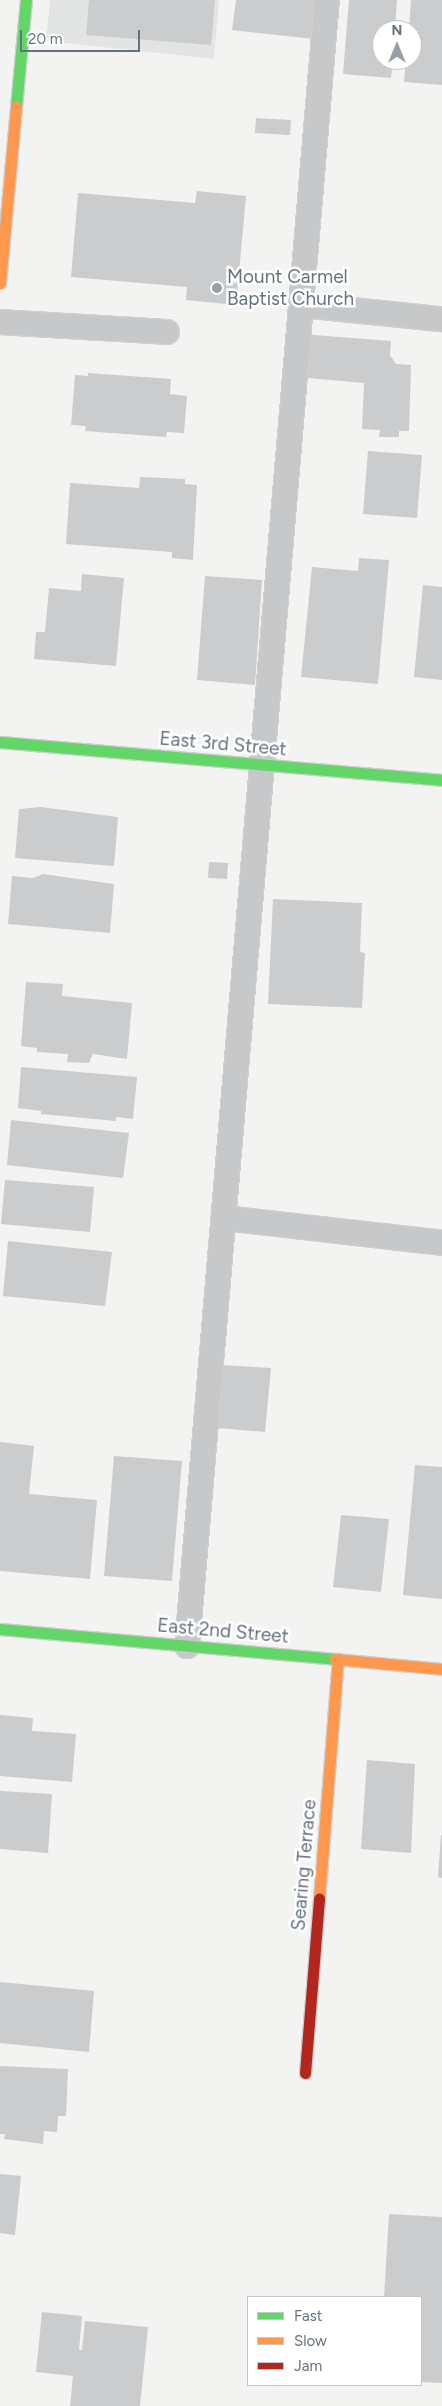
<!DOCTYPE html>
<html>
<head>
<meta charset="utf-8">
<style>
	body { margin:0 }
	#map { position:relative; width:442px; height:2406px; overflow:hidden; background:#f3f3f2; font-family:Figtree,sans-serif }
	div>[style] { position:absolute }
	.built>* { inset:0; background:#e3e5e4 }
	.building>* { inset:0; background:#cbcccd }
	.roads { filter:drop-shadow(1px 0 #cfcfd0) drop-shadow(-1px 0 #cfcfd0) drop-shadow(0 1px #cfcfd0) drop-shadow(0 -1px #cfcfd0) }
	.lane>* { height:24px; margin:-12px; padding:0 12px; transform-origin:12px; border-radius:12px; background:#c7c8c9 }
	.fast>* { height:11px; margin:-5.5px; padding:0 5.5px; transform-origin:5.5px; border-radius:5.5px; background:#63d668 }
	.slow>* { height:11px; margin:-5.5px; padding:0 5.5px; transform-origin:5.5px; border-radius:5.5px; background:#ff974d }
	.jam>* { height:11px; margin:-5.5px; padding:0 5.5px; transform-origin:5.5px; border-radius:5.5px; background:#b3261e }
	.dots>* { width:14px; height:14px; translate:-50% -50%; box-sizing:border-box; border:2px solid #fff; border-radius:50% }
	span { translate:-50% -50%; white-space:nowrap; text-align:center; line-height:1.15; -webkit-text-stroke:5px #fff; paint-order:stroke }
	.poi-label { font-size:19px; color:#66727e }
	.left { translate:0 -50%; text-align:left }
	.street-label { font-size:19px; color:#66727e }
	.legend { position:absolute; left:247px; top:2296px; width:175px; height:90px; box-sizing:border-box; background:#fff; border:1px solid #c2c7cb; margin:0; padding:6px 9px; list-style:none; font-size:15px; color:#66727e }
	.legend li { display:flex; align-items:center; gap:10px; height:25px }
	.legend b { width:25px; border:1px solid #c2c7cb }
	.north { position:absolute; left:372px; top:20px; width:50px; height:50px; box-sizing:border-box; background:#fff; border:1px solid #c2c7cb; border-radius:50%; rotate:0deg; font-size:14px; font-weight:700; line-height:20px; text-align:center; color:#66727e }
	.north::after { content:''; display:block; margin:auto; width:18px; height:22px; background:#979fa7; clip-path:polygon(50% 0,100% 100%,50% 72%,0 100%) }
	.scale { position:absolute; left:20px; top:30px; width:120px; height:22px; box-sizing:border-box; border:2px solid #66727e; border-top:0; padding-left:6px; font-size:15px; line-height:18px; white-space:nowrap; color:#66727e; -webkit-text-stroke:4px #fff; paint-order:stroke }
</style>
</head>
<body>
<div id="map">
	<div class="built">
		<div style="clip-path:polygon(50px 0,219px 0,214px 59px,46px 41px)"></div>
	</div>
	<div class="building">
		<div style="clip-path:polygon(89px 0,215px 0,211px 45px,86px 35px)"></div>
		<div style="clip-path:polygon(236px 0,319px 0,314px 39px,232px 30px)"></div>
		<div style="clip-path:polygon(349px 0,397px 0,395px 30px,382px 30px,382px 60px,393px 60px,391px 78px,343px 74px)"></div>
		<div style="clip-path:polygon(411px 0,442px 0,442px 85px,404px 82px,406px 60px,412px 60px,412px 30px,409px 30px)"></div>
		<div style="clip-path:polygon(256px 118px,291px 120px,290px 135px,255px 133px)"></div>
		<div style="clip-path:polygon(197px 191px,246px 196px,236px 305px,186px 300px,187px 287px,71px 277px,78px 193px,195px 203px)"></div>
		<div style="clip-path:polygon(301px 334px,391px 341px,390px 355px,396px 364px,411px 365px,409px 431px,399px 431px,399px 437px,379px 437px,380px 430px,362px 429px,364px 383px,297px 377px)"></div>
		<div style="clip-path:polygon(88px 373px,171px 379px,170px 394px,187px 396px,184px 433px,167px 432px,166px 437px,85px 431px,86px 426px,71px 425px,75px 375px,88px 376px)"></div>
		<div style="clip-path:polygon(368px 451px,422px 455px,417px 518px,363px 514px)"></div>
		<div style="clip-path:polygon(140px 477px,185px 479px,185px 484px,197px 485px,193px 560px,172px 558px,172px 552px,66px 544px,70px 483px,139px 488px)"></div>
		<div style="clip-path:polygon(359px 558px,389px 560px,378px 684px,301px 677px,312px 567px,358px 571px)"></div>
		<div style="clip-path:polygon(82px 574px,124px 578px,116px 666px,34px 659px,36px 632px,45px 632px,49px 588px,81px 591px)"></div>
		<div style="clip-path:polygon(205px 576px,262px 580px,255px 685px,197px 680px)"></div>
		<div style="clip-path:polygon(423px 585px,442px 587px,442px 680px,414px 677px)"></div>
		<div style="clip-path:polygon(41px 807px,118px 817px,114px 866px,15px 858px,19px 809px)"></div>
		<div style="clip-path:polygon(209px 862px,228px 863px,227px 879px,208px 878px)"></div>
		<div style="clip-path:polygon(43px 874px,114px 884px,110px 933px,8px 924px,12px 876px,33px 878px)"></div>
		<div style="clip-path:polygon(273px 899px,362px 903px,360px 952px,365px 953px,362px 1008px,268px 1004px)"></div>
		<div style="clip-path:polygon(26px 982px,63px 984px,62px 996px,132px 1003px,127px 1059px,93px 1054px,89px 1063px,67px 1062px,68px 1054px,37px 1052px,37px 1048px,21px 1046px)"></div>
		<div style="clip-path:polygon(21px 1067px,137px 1077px,133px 1119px,116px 1117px,116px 1121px,41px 1114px,41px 1111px,18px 1108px)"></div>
		<div style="clip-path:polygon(11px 1120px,129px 1133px,123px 1178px,7px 1165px)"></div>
		<div style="clip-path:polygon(5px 1180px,94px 1187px,90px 1232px,1px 1224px)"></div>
		<div style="clip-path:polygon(8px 1241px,112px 1252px,105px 1306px,3px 1296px)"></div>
		<div style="clip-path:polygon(221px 1365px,271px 1368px,265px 1432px,217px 1428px)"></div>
		<div style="clip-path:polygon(0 1442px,34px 1446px,29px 1494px,97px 1500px,90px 1579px,0 1571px)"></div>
		<div style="clip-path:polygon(114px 1456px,182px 1461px,172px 1581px,104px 1576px)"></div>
		<div style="clip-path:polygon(415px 1465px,442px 1467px,442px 1599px,403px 1595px)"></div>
		<div style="clip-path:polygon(341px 1515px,389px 1519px,381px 1592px,333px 1587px)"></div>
		<div style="clip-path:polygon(0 1715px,33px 1718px,32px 1731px,76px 1734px,72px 1782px,0 1776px)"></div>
		<div style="clip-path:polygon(367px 1760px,415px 1764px,411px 1853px,361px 1849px)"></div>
		<div style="clip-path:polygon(0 1791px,52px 1794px,48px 1853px,0 1849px)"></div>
		<div style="clip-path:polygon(441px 1835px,442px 1835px,442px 1878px,438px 1877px)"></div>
		<div style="clip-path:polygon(0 1982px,94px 1991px,89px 2052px,0 2043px)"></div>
		<div style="clip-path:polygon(0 2066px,68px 2069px,66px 2116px,58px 2116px,57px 2132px,44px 2131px,43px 2144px,4px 2139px,5px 2134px,0 2134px)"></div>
		<div style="clip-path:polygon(0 2174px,21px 2176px,15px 2235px,0 2233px)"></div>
		<div style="clip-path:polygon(389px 2214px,442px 2217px,442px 2383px,421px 2382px,421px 2297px,384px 2297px)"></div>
		<div style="clip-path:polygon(42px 2312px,82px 2316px,79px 2350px,82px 2350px,85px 2321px,148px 2327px,140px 2406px,70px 2406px,73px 2376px,36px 2372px)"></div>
	</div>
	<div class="roads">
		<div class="lane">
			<div style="left:302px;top:305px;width:139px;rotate:5.8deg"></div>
			<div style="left:0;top:322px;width:167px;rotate:3.4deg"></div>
			<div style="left:224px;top:1218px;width:219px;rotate:6.5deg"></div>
			<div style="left:187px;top:1646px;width:1652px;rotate:-85.14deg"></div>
		</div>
		<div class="fast">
			<div style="left:16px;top:107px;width:107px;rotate:-84.7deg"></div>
			<div style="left:0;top:742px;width:444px;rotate:4.9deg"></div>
			<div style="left:0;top:1629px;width:336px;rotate:5.1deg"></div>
		</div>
		<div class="slow">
			<div style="left:0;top:283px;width:177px;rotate:-84.8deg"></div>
			<div style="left:335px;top:1659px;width:107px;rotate:5.3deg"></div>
			<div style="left:319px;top:1899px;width:241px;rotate:-85.5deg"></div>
		</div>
		<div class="jam">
			<div style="left:305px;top:2073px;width:175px;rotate:-85.4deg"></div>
		</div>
	</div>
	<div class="dots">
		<div style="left:217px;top:288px;background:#979fa7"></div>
	</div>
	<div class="poi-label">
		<span class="left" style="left:227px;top:288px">Mount Carmel<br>Baptist Church</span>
	</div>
	<div class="street-label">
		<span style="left:223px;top:744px;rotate:5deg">East 3rd Street</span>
		<span style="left:223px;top:1631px;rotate:5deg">East 2nd Street</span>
		<span style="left:304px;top:1865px;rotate:-85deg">Searing Terrace</span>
	</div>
	<ul class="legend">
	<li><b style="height:6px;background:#63d668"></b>Fast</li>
	<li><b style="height:6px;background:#ff974d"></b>Slow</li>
	<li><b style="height:6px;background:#b3261e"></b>Jam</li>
	</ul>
	<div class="north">N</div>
	<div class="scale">20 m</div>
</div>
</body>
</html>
